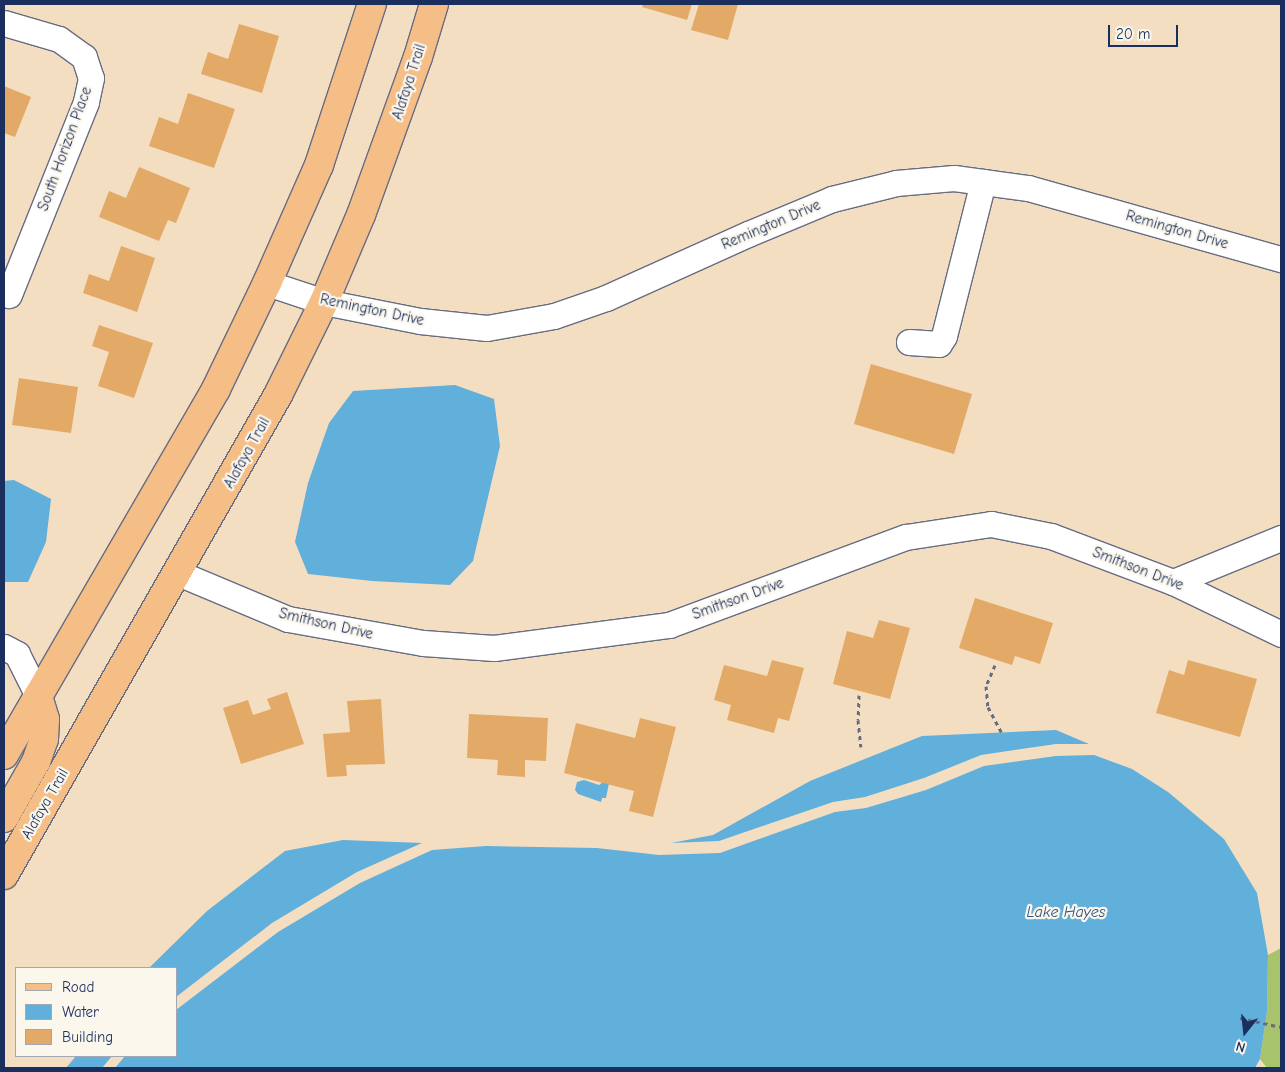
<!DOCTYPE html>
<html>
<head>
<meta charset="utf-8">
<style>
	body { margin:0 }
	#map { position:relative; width:1285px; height:1072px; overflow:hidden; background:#f4dec2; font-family:"Comic Neue",sans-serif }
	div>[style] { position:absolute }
	.green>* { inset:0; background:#a7c46c }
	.water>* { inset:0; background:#61afdb }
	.building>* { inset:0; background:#e3a966 }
	.path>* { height:3px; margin-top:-1.5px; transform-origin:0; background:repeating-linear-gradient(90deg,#676c81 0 4px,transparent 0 8px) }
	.roads { filter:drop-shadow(1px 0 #676c81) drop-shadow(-1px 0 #676c81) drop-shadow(0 1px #676c81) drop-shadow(0 -1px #676c81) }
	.minor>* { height:25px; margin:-12.5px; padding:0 12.5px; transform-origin:12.5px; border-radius:12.5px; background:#fff }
	.major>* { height:28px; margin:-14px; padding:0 14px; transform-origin:14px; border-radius:14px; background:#f6be87 }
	span { translate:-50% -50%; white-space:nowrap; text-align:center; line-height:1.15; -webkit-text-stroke:4.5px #fbf7ec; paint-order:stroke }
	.street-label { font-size:15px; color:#1b2f5e }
	.water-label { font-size:16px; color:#305584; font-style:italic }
	.frame { position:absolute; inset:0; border:5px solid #1b2f5e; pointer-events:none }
	.legend { position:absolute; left:15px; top:967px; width:162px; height:90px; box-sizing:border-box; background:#fbf7ec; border:1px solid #a1a7b3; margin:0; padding:6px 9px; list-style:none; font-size:15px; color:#1b2f5e }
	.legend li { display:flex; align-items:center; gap:10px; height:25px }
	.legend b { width:25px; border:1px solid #a1a7b3 }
	.north { position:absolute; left:1220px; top:1007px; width:50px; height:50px; -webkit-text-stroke:4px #fbf7ec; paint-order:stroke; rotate:196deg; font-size:14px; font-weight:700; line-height:20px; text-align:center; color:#1b2f5e }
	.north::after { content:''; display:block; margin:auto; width:18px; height:22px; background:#1b2f5e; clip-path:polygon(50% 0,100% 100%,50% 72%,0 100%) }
	.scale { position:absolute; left:1108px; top:25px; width:70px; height:22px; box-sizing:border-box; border:2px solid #1b2f5e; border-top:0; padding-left:6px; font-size:15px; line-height:18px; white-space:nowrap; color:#1b2f5e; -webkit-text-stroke:4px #fbf7ec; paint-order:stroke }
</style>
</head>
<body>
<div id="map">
	<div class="green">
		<div style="clip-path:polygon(1281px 948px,1281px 1068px,1267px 1068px,1260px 1059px,1267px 1012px,1268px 955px)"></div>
	</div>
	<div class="water">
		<div style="clip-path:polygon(455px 385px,494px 399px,500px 446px,473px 561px,450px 585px,372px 581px,308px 574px,295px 542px,308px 483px,329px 423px,353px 391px)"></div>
		<div style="clip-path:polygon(14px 480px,51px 499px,46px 542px,28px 582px,4px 582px,4px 481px)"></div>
		<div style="clip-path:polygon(1056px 730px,1089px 744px,1056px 744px,981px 755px,924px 778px,865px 797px,833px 802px,719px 841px,671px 843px,713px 835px,810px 781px,922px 736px)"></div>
		<div style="clip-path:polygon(1094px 755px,1132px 769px,1168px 792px,1224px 839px,1257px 893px,1268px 955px,1267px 1012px,1260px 1059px,1255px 1068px,115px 1068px,125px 1056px,176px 1056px,176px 1010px,278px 932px,360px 883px,432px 850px,486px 846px,597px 848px,659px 855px,720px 853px,835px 812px,866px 808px,926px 790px,984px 766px,1056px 756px)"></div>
		<div style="clip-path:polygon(584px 780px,599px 785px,603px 782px,609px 783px,606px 798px,602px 798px,601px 802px,578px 794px,575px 790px,577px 782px)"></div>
		<div style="clip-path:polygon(343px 840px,422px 843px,357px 872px,272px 923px,176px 997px,176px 968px,149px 968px,207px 911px,285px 851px)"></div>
		<div style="clip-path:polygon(76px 1056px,112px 1056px,102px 1068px,66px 1068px)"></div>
	</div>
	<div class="building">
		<div style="clip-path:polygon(643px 4px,692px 4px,687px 20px,642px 7px)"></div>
		<div style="clip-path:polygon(699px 4px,738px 4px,728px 40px,691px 30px)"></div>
		<div style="clip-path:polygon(239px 24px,279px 36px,262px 93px,201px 74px,208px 52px,228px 59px)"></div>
		<div style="clip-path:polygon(4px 86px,31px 97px,15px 137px,4px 133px)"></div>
		<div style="clip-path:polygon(188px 93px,235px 109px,214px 168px,149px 146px,159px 117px,178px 124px)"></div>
		<div style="clip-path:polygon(139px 167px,190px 188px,176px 223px,168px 220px,159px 241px,99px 217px,109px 191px,126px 198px)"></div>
		<div style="clip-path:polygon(121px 246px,155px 258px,137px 312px,83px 293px,89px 274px,109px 281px)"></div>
		<div style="clip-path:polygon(99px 325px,153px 343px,134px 398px,98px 386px,109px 352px,92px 346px)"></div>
		<div style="clip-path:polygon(871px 364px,972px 394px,954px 454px,854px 424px)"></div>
		<div style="clip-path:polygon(19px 378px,78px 387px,71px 433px,12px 425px)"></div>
		<div style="clip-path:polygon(975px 598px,1053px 623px,1040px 664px,1015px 656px,1012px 665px,959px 648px)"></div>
		<div style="clip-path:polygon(879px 620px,910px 628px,890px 699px,833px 684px,847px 631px,873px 638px)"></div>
		<div style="clip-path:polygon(772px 660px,804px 668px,789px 721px,778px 718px,774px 733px,727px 720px,731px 705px,714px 700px,724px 665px,767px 676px)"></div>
		<div style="clip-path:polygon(1188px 660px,1257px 679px,1240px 737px,1156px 713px,1169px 670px,1184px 675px)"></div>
		<div style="clip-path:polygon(287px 692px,304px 744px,241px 764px,223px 708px,248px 700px,253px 715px,271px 709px,267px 699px)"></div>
		<div style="clip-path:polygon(381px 699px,385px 764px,346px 765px,347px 776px,327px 777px,323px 734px,350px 732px,347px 701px)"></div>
		<div style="clip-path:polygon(469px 714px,548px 718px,546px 761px,525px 760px,525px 777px,497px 775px,498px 760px,467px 758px)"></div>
		<div style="clip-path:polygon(640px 718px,676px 727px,653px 817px,629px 811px,634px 791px,564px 773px,576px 723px,635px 738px)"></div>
	</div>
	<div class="path">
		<div style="left:995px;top:665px;width:23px;rotate:113deg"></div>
		<div style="left:986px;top:686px;width:21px;rotate:85deg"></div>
		<div style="left:988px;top:707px;width:30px;rotate:62deg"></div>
		<div style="left:859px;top:695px;width:25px;rotate:92deg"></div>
		<div style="left:858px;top:720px;width:27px;rotate:84deg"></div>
		<div style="left:1240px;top:1018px;width:42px;rotate:12.4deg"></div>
	</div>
	<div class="roads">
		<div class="minor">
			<div style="left:4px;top:23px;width:57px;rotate:16.2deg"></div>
			<div style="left:59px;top:39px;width:31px;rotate:36deg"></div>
			<div style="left:84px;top:57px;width:22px;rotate:72deg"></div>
			<div style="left:91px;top:78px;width:25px;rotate:102deg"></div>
			<div style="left:86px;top:102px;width:208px;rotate:111.8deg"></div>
			<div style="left:267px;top:283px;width:60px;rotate:18.4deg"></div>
			<div style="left:324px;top:302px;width:98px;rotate:11.2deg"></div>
			<div style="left:420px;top:321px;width:67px;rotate:6deg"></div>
			<div style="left:487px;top:328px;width:68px;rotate:-10.2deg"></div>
			<div style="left:554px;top:316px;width:55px;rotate:-19.1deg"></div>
			<div style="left:606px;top:298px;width:156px;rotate:-24.3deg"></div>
			<div style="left:748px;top:234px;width:91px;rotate:-22.6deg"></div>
			<div style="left:832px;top:199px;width:66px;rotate:-14deg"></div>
			<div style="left:896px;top:183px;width:58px;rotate:-4.9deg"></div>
			<div style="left:954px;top:178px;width:75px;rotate:7.7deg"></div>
			<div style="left:1028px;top:188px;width:263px;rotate:15.7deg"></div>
			<div style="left:909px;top:342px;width:30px;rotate:4deg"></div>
			<div style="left:939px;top:344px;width:9px;rotate:-58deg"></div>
			<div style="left:944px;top:336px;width:159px;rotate:-75.8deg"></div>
			<div style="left:178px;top:573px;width:119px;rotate:22.7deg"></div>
			<div style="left:288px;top:619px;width:137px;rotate:10.1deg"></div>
			<div style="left:423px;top:643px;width:71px;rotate:4deg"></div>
			<div style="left:494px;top:648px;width:177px;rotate:-7.5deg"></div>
			<div style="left:669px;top:625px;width:253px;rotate:-20.4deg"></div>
			<div style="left:906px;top:537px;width:86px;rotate:-8.7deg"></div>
			<div style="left:991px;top:524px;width:61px;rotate:11.3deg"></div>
			<div style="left:1051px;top:536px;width:130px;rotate:20.7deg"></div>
			<div style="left:1173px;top:582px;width:120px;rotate:25.7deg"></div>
			<div style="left:1173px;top:582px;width:117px;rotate:-22.2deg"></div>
			<div style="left:4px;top:647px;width:15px;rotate:28deg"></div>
			<div style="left:17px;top:654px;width:47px;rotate:63.4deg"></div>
		</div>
		<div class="major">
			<div style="left:4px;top:755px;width:423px;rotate:-59.9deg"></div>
			<div style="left:216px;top:389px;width:118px;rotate:-64.3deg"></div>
			<div style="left:267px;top:283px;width:129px;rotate:-66.2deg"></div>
			<div style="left:319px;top:165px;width:169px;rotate:-71.8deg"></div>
			<div style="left:4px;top:818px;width:64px;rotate:-60.3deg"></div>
			<div style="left:36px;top:762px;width:24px;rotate:-71deg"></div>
			<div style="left:44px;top:739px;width:20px;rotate:-87deg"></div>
			<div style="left:45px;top:719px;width:24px;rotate:-107deg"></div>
			<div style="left:4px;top:875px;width:553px;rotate:-60.28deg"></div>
			<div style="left:278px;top:395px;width:104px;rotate:-63.7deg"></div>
			<div style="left:324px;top:302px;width:95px;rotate:-67deg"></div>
			<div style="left:361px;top:215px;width:168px;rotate:-70.2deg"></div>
			<div style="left:418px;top:57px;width:55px;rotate:-73.2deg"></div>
		</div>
	</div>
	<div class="street-label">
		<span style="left:409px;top:82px;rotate:-72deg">Alafaya Trail</span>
		<span style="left:65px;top:149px;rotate:-70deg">South Horizon Place</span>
		<span style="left:771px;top:225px;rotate:-23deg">Remington Drive</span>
		<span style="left:1177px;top:230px;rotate:16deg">Remington Drive</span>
		<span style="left:372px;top:310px;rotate:12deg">Remington Drive</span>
		<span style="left:247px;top:453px;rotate:-61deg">Alafaya Trail</span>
		<span style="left:1138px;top:569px;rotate:21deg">Smithson Drive</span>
		<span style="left:738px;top:599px;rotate:-20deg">Smithson Drive</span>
		<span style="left:326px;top:624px;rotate:13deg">Smithson Drive</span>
		<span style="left:45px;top:804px;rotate:-60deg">Alafaya Trail</span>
	</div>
	<div class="water-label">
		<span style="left:1066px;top:912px">Lake Hayes</span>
	</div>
	<div class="frame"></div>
	<ul class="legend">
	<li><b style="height:6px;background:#f6be87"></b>Road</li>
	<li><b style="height:14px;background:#61afdb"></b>Water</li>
	<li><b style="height:14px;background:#e3a966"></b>Building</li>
	</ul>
	<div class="north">N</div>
	<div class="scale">20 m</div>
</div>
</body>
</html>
